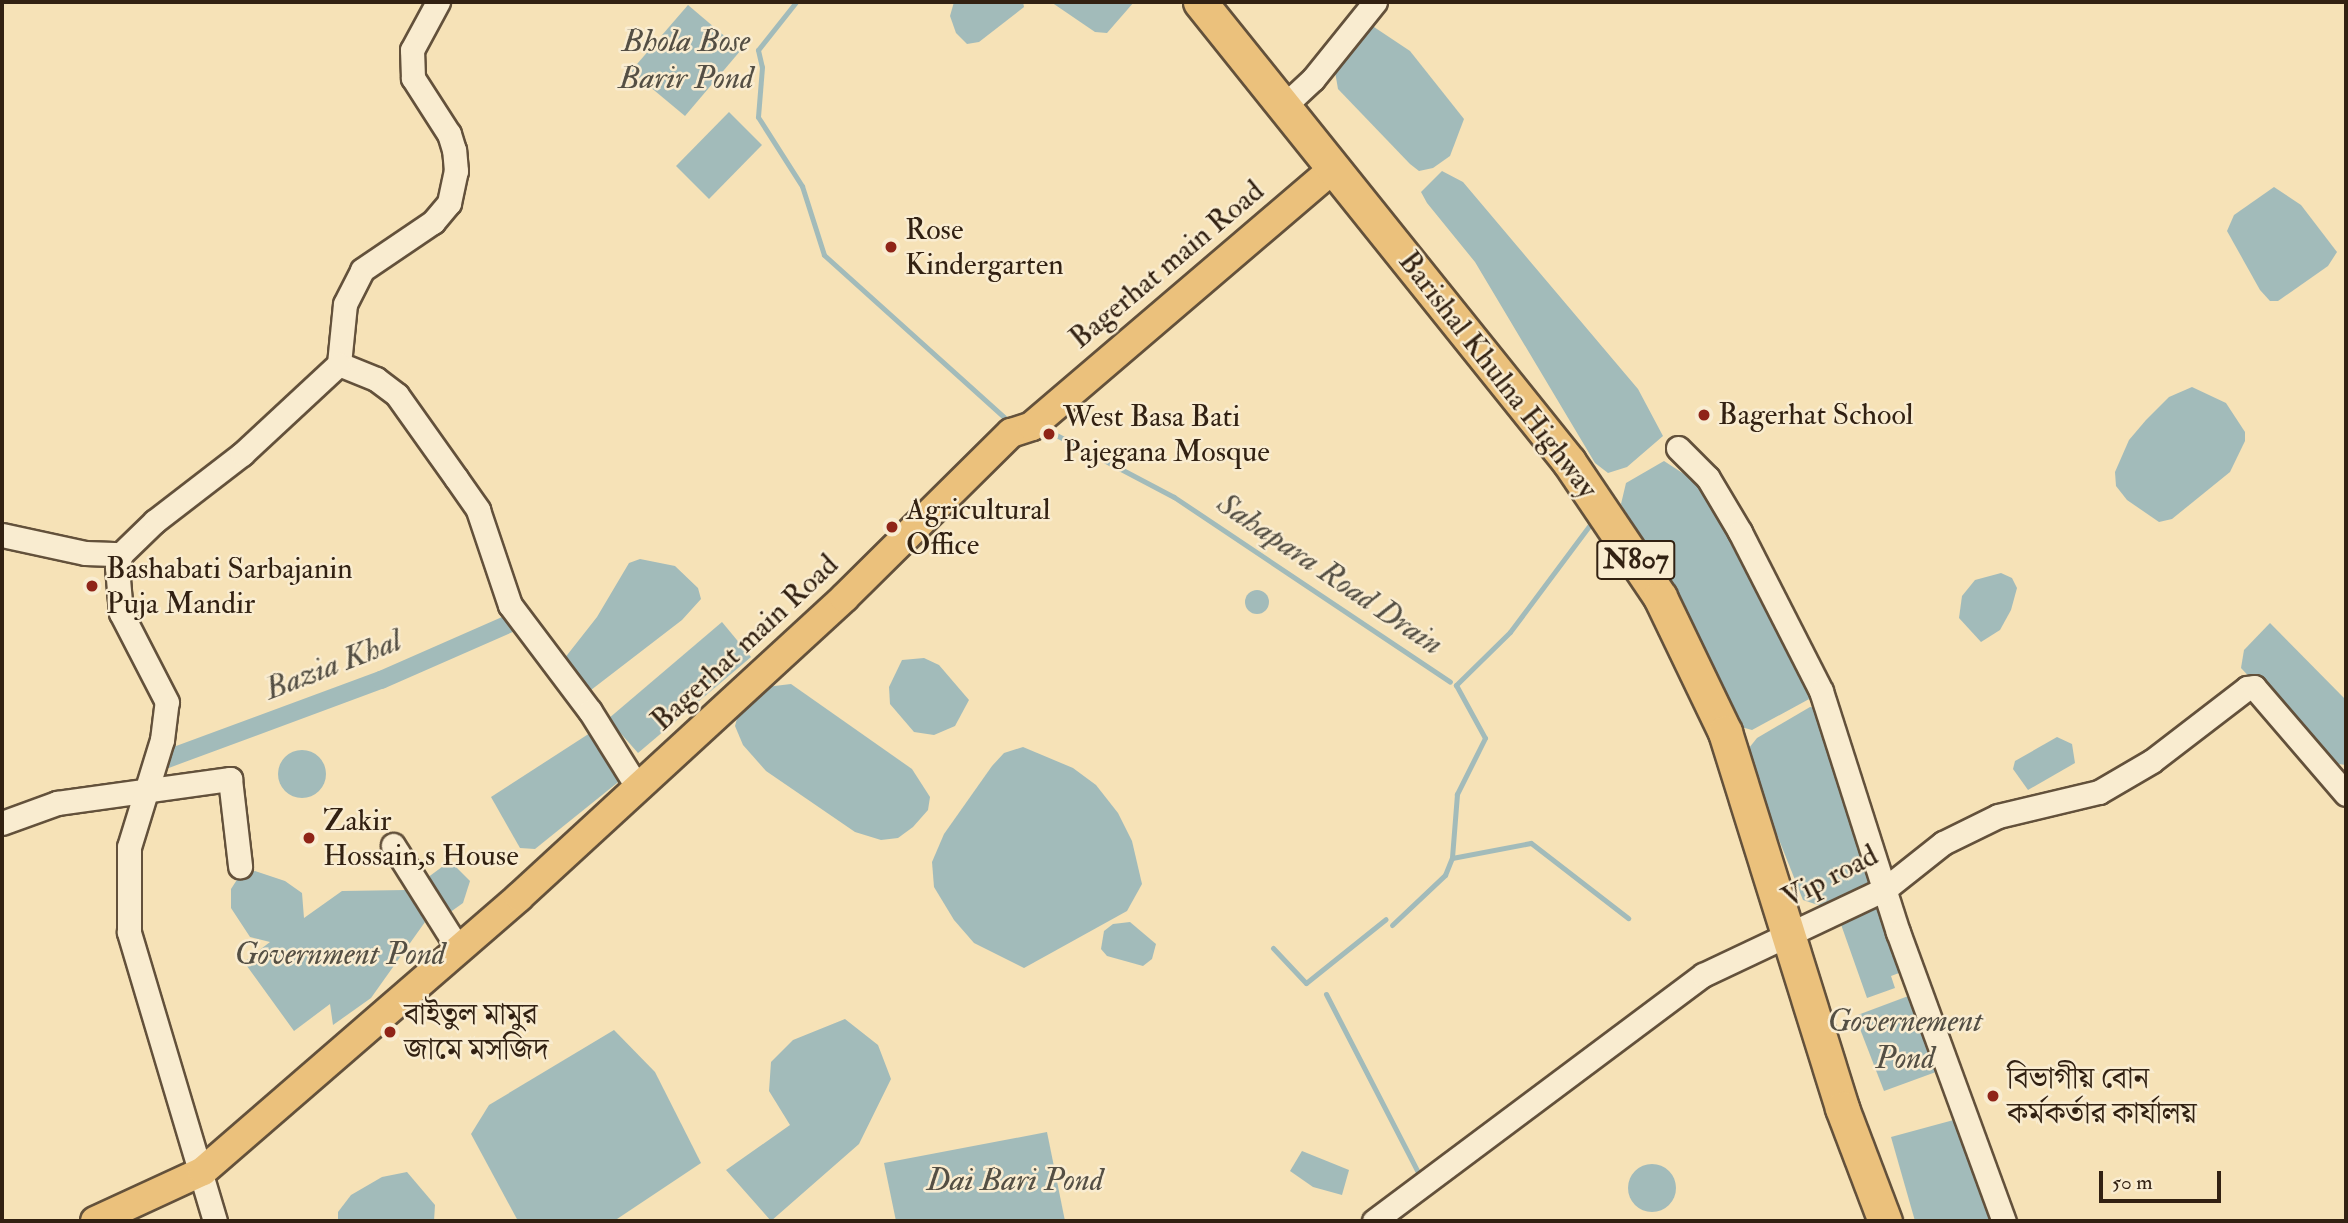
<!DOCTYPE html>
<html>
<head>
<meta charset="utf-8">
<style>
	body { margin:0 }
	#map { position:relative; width:2348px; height:1223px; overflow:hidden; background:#f6e2b7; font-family:"IM FELL Double Pica","Noto Serif Bengali",serif }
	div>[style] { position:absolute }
	.water>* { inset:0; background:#a2bbba }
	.round { border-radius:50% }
	.stream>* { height:5px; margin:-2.5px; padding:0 2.5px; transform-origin:2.5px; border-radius:2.5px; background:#a2bbba }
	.canal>* { height:18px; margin:-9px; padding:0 9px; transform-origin:9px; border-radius:9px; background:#a2bbba }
	.roads { filter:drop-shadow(2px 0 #63513b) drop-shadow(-2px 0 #63513b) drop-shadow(0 2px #63513b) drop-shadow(0 -2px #63513b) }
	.minor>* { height:23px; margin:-11.5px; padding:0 11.5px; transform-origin:11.5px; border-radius:11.5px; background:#f9ecd0 }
	.major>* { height:28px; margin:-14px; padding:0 14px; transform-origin:14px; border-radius:14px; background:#ebc17c }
	.highway>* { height:33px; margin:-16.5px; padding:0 16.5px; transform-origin:16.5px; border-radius:16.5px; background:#ebc17c }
	.dots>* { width:19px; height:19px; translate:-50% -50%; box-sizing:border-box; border:4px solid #f9ecd0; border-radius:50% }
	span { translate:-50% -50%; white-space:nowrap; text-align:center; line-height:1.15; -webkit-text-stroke:5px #f9ecd0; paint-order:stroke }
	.shield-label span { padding:2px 5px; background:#f9ecd0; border:2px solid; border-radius:5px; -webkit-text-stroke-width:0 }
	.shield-label { font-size:28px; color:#322112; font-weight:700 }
	.poi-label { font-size:30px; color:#322112 }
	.left { translate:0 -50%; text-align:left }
	.street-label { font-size:30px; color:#322112 }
	.water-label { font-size:32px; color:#544f44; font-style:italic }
	.frame { position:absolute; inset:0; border:4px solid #322112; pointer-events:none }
	.scale { position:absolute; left:2099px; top:1171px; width:122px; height:32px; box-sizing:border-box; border:4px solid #322112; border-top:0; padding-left:9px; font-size:21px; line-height:24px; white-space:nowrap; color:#322112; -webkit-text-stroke:5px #f9ecd0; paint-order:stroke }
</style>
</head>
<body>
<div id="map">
	<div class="water">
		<div style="clip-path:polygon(954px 2px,1023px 2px,1024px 7px,979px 42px,967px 44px,956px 33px,950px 16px)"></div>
		<div style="clip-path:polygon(1051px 2px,1134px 2px,1107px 33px,1095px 32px)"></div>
		<div style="clip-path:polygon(688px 5px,741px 50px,685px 116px,631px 71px)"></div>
		<div style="clip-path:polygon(1371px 25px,1410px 51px,1464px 119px,1450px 156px,1433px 168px,1419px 171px,1410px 164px,1338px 89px,1334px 66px)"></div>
		<div style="clip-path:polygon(729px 112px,762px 145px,709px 199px,676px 166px)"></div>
		<div style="clip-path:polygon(1442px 171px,1463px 182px,1638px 389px,1663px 436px,1627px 467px,1608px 473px,1595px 463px,1475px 262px,1427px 203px,1421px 192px)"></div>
		<div style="clip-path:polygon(2274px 187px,2301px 205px,2337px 252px,2328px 266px,2278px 301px,2270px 301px,2260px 290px,2227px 231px,2234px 215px)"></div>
		<div style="clip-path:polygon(2192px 387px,2226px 403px,2245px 432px,2245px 441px,2230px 472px,2172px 519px,2159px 522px,2127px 500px,2116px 486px,2115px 472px,2129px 440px,2146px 420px,2169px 397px)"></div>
		<div style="clip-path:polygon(1664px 461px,1704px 487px,1814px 689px,1811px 698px,1752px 730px,1741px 727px,1683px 606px,1621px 504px,1626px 483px)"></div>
		<div style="clip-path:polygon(640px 559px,675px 566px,698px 588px,701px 599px,682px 620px,591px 690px,571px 683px,564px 659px,597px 617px,629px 563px)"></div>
		<div style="clip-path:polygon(2001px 573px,2012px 578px,2017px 588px,2011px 610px,2000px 630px,1981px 642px,1959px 618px,1962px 596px,1975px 580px)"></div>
		<div class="round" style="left:1245px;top:590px;width:24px;height:24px"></div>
		<div style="clip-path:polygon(722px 622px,751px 657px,638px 753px,608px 719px)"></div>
		<div style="clip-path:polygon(2270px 623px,2346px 700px,2346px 765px,2330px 763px,2241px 668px,2244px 650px)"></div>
		<div style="clip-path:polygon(924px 658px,939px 665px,969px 700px,955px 726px,934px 735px,914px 732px,890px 704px,889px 687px,902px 660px)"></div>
		<div style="clip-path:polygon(791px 684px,912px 769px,930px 797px,928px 810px,913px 827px,898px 838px,881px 840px,855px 832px,766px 771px,743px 745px,735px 726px,739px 711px,766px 687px)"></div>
		<div style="clip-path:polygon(1810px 707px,1821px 708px,1871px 886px,1824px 907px,1803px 900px,1768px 812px,1749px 748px,1757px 738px)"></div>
		<div style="clip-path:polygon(590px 733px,622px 779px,535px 849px,520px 848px,491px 797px)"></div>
		<div style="clip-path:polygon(2057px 737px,2072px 744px,2075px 763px,2028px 790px,2013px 769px,2015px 761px)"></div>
		<div style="clip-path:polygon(1023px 747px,1073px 768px,1096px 785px,1118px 813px,1132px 841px,1142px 884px,1127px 911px,1024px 968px,974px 943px,954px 920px,934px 887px,932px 862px,944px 834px,992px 766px,1004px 753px)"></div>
		<div class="round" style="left:278px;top:750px;width:48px;height:48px"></div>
		<div style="clip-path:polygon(450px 861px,470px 881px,463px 903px,449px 913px,427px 878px)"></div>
		<div style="clip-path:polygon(255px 871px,285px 881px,302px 893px,304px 918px,342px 891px,406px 890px,425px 922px,371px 998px,333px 1025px,330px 1004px,294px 1031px,244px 962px,270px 942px,250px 937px,231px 908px,231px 889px,240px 875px)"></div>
		<div style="clip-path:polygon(1883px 901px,1907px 970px,1891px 976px,1895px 988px,1867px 998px,1838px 916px)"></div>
		<div style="clip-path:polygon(1130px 922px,1156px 944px,1152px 959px,1143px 966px,1107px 956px,1101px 949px,1104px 931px,1113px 924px)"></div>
		<div style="clip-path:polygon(1927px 989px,1955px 1065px,1884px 1091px,1855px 1016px)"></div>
		<div style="clip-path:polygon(845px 1019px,878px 1045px,891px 1079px,859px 1144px,771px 1221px,726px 1170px,790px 1125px,769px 1091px,771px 1062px,793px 1040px)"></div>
		<div style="clip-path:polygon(614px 1030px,655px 1072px,701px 1163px,614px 1221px,518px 1221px,471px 1134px,489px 1105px)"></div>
		<div style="clip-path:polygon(1961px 1118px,1990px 1221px,1915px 1221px,1891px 1137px)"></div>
		<div style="clip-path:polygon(1047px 1132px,1065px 1221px,896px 1221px,884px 1163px)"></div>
		<div style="clip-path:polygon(1302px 1151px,1349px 1170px,1342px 1195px,1313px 1187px,1290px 1171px)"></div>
		<div class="round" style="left:1628px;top:1164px;width:48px;height:48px"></div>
		<div style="clip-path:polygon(407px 1172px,435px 1205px,434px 1221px,338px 1221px,338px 1212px,351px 1195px,382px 1177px)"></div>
	</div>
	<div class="stream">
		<div style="left:796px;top:2px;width:61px;rotate:128.4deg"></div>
		<div style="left:758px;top:50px;width:17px;rotate:77deg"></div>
		<div style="left:762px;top:67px;width:50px;rotate:94.6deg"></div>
		<div style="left:758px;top:117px;width:82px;rotate:57.5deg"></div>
		<div style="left:802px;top:186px;width:72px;rotate:72.3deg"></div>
		<div style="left:824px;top:255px;width:246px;rotate:42deg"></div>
		<div style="left:1043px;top:428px;width:148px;rotate:27.8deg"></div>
		<div style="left:1174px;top:497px;width:332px;rotate:33.8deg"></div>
		<div style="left:1595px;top:518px;width:142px;rotate:126.7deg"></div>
		<div style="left:1510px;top:632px;width:76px;rotate:135.5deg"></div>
		<div style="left:1456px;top:685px;width:60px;rotate:61.3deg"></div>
		<div style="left:1485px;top:738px;width:63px;rotate:116.6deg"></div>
		<div style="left:1457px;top:794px;width:64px;rotate:94.5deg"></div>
		<div style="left:1452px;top:858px;width:80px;rotate:-10.8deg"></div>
		<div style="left:1531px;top:843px;width:123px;rotate:37.7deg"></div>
		<div style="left:1392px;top:925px;width:73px;rotate:-43.3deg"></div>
		<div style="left:1445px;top:875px;width:18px;rotate:-68deg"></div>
		<div style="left:1273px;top:948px;width:48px;rotate:46.7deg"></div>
		<div style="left:1306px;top:983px;width:102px;rotate:-38.7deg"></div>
		<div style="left:1326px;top:994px;width:205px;rotate:62.7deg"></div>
	</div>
	<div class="canal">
		<div style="left:167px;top:759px;width:228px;rotate:-20.3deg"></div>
		<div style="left:381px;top:680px;width:150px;rotate:-23.7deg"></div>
	</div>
	<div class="roads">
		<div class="minor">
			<div style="left:1284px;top:106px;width:40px;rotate:-43deg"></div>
			<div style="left:1313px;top:79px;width:99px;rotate:-51.2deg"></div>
			<div style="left:339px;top:364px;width:40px;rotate:22deg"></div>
			<div style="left:376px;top:379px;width:26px;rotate:37deg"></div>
			<div style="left:397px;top:395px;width:102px;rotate:54.6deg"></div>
			<div style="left:456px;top:478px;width:39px;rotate:55deg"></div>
			<div style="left:478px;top:510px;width:100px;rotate:71.4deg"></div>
			<div style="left:510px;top:605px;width:133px;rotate:53deg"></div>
			<div style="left:590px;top:711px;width:91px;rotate:58.1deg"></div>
			<div style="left:339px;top:364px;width:60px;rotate:-84.3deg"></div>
			<div style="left:345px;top:304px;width:38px;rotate:-63deg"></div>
			<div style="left:362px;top:270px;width:86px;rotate:-34.1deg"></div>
			<div style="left:433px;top:222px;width:25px;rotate:-50deg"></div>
			<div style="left:449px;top:203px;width:33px;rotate:-78deg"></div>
			<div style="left:456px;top:171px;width:21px;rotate:-95deg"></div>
			<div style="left:454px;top:150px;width:17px;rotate:-107deg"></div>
			<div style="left:449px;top:134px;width:67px;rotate:-122.7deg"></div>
			<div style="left:413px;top:78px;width:28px;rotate:-92deg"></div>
			<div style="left:412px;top:50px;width:55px;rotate:-61.6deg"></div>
			<div style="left:1678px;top:448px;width:42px;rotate:45deg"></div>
			<div style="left:1708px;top:478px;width:63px;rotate:59.3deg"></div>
			<div style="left:1740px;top:532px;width:178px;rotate:63deg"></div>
			<div style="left:1821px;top:691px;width:253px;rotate:72.3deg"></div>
			<div style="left:1898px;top:932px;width:308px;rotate:69.9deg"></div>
			<div style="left:2px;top:535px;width:85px;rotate:12.2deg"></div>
			<div style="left:85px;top:553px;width:36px;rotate:2deg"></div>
			<div style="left:2px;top:823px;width:59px;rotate:-20deg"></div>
			<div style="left:57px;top:803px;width:175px;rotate:-7.9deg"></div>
			<div style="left:230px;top:779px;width:88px;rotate:83.4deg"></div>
			<div style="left:393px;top:845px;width:124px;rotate:57.8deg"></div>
			<div style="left:215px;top:1221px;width:302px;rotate:-106.6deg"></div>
			<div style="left:129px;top:932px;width:85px;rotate:-90deg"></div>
			<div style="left:129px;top:847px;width:112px;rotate:-72.9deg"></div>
			<div style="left:162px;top:740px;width:38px;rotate:-83deg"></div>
			<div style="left:167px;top:702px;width:100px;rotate:-117.3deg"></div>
			<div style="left:121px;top:613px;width:46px;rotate:-95deg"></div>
			<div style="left:117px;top:567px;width:14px;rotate:-73deg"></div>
			<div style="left:121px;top:554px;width:47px;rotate:-44.1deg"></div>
			<div style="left:155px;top:521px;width:110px;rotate:-37.6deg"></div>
			<div style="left:242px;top:454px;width:132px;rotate:-42.9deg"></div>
			<div style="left:1374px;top:1221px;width:411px;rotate:-36.8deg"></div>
			<div style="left:1703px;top:975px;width:201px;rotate:-25.3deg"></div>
			<div style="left:1885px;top:889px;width:74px;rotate:-38.4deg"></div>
			<div style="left:1943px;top:843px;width:61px;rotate:-26.1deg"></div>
			<div style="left:1998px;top:816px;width:104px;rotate:-13.4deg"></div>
			<div style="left:2099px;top:792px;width:61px;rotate:-30.3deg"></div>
			<div style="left:2152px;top:761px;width:120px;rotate:-37.5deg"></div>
			<div style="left:2247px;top:688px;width:7px;rotate:-8deg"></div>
			<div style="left:2254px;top:687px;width:141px;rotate:49.3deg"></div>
		</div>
		<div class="major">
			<div style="left:95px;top:1221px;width:119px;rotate:-24.8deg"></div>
			<div style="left:203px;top:1171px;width:418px;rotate:-40.9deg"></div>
			<div style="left:519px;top:897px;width:442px;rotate:-42.6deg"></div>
			<div style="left:844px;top:598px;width:235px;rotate:-44.7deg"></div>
			<div style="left:1011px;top:433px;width:22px;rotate:-18deg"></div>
			<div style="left:1032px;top:426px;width:397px;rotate:-40.5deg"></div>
		</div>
		<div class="highway">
			<div style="left:1200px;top:2px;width:590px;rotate:51.26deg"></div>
			<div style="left:1569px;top:462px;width:163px;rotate:56deg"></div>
			<div style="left:1660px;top:597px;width:150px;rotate:64.3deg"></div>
			<div style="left:1725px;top:732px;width:394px;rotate:72.7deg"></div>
			<div style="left:1842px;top:1108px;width:121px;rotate:69.2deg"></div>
		</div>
	</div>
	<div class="dots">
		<div style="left:891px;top:247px;background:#8f2418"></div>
		<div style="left:1704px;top:415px;background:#8f2418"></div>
		<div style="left:1049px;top:434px;background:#8f2418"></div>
		<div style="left:892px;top:527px;background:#8f2418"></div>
		<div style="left:92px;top:586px;background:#8f2418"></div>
		<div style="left:309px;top:838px;background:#8f2418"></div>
		<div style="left:390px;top:1032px;background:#8f2418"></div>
		<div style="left:1993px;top:1096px;background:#8f2418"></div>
	</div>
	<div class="shield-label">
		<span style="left:1636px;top:560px">N807</span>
	</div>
	<div class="poi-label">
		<span class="left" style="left:905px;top:247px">Rose<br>Kindergarten</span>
		<span class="left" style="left:1718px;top:415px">Bagerhat School</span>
		<span class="left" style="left:1063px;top:434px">West Basa Bati<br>Pajegana Mosque</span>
		<span class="left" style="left:906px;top:527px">Agricultural<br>Office</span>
		<span class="left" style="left:106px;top:586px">Bashabati Sarbajanin<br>Puja Mandir</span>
		<span class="left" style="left:323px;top:838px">Zakir<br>Hossain,s House</span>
		<span class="left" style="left:404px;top:1032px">বাইতুল মামুর<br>জামে মসজিদ</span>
		<span class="left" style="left:2007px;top:1096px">বিভাগীয় বোন<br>কর্মকর্তার কার্যালয়</span>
	</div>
	<div class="street-label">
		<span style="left:1167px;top:265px;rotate:-40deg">Bagerhat main Road</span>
		<span style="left:1498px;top:375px;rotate:52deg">Barishal Khulna Highway</span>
		<span style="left:745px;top:643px;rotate:-43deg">Bagerhat main Road</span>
		<span style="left:1830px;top:877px;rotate:-27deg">Vip road</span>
	</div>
	<div class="water-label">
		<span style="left:686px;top:60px">Bhola Bose<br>Barir Pond</span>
		<span style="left:1330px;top:574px;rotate:34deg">Sahapara Road Drain</span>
		<span style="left:333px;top:665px;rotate:-21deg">Bazia Khal</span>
		<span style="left:340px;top:954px">Government Pond</span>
		<span style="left:1905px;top:1040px">Governement<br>Pond</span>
		<span style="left:1015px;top:1180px">Dai Bari Pond</span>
	</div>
	<div class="frame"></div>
	<div class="scale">50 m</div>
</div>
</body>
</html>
